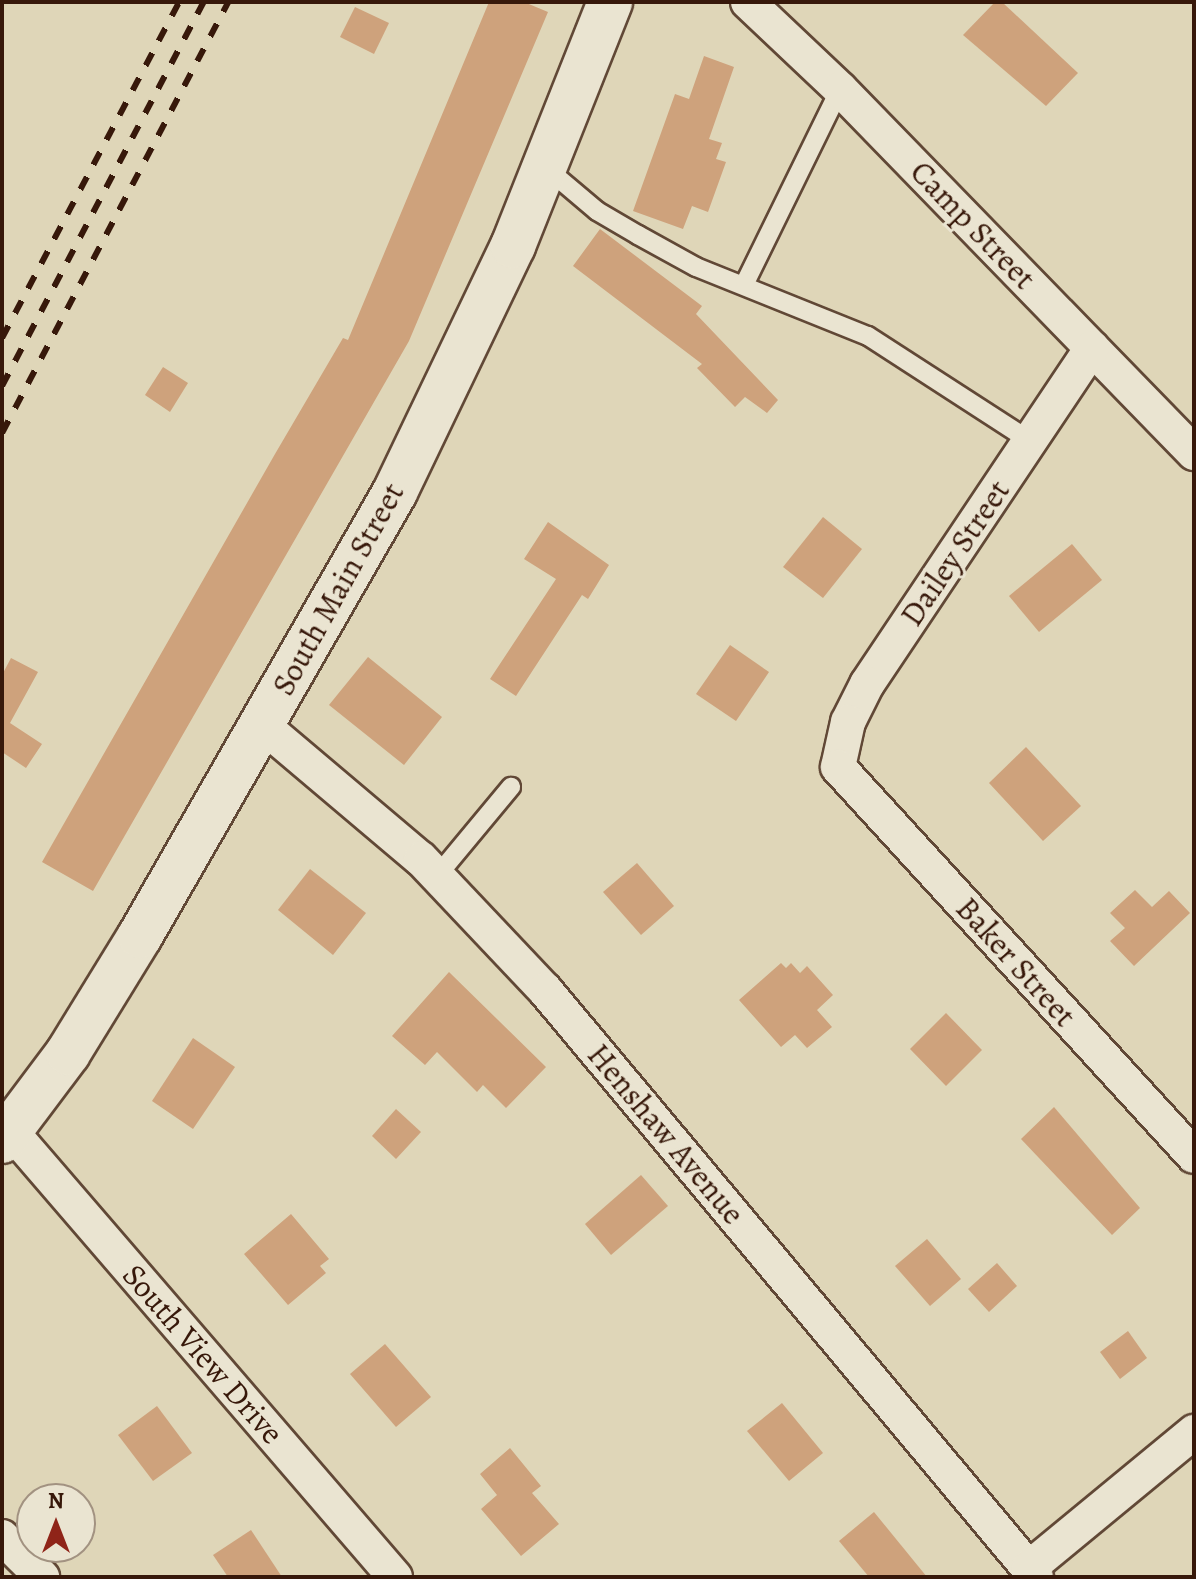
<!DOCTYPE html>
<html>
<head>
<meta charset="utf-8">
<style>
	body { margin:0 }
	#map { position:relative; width:1196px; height:1579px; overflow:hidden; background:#dfd6b8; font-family:Alegreya,serif }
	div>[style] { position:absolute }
	.building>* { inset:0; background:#cea27c }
	.roads { filter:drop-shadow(2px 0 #614836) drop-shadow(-2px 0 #614836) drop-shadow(0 2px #614836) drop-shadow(0 -2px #614836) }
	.service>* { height:18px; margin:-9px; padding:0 9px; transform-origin:9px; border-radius:9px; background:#eae4d1 }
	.minor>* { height:34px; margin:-17px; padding:0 17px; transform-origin:17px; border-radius:17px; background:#eae4d1 }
	.secondary>* { height:44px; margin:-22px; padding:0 22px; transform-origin:22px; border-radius:22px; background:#eae4d1 }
	.rail>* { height:6px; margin-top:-3px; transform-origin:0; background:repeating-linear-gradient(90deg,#37180a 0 14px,transparent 0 28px) }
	span { translate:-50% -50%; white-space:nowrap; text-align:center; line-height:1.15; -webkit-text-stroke:6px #eae4d1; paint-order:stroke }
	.street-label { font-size:32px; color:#37180a }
	.frame { position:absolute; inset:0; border:4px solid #37180a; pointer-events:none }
	.north { position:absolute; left:16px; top:1483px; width:80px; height:80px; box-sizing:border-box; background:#eae4d1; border:2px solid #a29281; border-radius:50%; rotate:0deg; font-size:22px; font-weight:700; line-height:32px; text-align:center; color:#37180a }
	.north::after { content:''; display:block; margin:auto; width:28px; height:36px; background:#8f2418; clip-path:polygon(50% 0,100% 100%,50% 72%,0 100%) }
</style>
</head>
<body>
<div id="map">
	<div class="building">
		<div style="clip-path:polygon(489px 2px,524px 2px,548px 12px,409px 341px,93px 891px,42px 862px,275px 454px,343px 338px,348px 340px)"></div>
		<div style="clip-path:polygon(995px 2px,1002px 2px,1078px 73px,1046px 106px,963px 35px)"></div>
		<div style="clip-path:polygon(355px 7px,389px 23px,374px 54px,340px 37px)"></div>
		<div style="clip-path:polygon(704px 56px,734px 67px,709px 139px,722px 143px,716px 159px,726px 162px,708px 212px,692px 206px,683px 229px,633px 211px,675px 94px,689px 99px)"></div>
		<div style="clip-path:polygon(600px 229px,702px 306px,696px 314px,778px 400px,767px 413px,745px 397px,735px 407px,697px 368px,702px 364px,573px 266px)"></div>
		<div style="clip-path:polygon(163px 367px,188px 383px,170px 412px,145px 395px)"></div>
		<div style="clip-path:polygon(823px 517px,862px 549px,823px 598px,783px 567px)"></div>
		<div style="clip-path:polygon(548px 522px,609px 565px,588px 599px,582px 595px,516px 696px,490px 679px,556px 579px,524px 559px)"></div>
		<div style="clip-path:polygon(1072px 544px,1102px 580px,1039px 632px,1009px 596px)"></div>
		<div style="clip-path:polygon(730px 645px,769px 672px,736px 721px,696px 694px)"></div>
		<div style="clip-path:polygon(368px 657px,442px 717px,404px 765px,329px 705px)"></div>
		<div style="clip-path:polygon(11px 658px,38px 672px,10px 723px,42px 744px,26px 768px,2px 752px,2px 675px)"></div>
		<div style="clip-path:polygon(1026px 747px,1081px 806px,1043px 841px,989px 783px)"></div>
		<div style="clip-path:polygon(637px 863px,674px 906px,641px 935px,603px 892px)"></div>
		<div style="clip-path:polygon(310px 869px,366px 913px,333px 955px,278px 910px)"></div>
		<div style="clip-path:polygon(1135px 890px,1152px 907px,1169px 891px,1190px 913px,1134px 966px,1110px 941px,1125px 928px,1110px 913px)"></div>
		<div style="clip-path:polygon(781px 963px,786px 968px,791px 963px,800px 973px,807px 966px,833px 995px,817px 1010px,832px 1027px,807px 1048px,795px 1035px,781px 1047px,739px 1000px)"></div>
		<div style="clip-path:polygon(449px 972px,546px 1067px,506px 1108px,483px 1085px,477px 1092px,437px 1052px,425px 1065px,392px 1036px)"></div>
		<div style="clip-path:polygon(946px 1013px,982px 1050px,946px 1086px,910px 1049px)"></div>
		<div style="clip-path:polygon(193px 1038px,235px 1067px,193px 1129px,152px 1101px)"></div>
		<div style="clip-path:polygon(1054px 1107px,1140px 1208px,1112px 1235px,1021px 1139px)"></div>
		<div style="clip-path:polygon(396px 1109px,421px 1132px,396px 1159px,372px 1136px)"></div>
		<div style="clip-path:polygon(641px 1175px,668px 1206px,611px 1255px,585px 1224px)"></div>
		<div style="clip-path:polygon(291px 1214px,329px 1259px,320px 1266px,326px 1273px,288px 1305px,244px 1254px)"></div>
		<div style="clip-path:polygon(927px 1239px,961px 1279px,930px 1306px,895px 1266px)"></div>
		<div style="clip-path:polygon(997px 1263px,1017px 1286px,989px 1312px,968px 1289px)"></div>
		<div style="clip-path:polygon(1128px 1331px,1147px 1358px,1120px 1379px,1100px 1352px)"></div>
		<div style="clip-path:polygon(385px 1344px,431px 1397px,396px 1427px,350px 1374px)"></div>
		<div style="clip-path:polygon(782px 1403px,823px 1453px,789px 1481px,747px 1431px)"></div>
		<div style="clip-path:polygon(157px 1406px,192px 1453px,153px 1481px,118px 1435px)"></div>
		<div style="clip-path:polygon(510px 1448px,541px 1486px,532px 1493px,559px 1524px,521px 1556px,481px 1509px,497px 1495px,480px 1474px)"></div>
		<div style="clip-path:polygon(874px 1512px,927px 1577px,869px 1577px,839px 1541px)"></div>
		<div style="clip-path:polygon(251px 1530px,282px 1577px,228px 1577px,213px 1555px)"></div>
	</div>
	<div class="roads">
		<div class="service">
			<div style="left:545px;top:167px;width:68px;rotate:40.2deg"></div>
			<div style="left:597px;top:211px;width:48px;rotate:30.3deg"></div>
			<div style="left:638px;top:235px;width:66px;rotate:28.9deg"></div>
			<div style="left:696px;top:267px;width:185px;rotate:21.9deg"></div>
			<div style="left:868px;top:336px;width:193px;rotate:32.9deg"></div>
			<div style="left:745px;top:283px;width:216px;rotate:-63.9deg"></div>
			<div style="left:437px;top:876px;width:116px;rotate:-50.3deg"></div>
		</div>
		<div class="minor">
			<div style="left:748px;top:2px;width:127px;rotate:43.4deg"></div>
			<div style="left:840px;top:89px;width:508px;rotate:45.8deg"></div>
			<div style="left:1092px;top:348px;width:404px;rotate:123.8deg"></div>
			<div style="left:867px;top:684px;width:42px;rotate:116.6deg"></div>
			<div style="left:848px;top:722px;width:46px;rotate:102.5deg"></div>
			<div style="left:838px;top:767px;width:527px;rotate:47.54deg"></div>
			<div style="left:261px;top:724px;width:209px;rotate:40.2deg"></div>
			<div style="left:421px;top:859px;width:180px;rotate:46.6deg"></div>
			<div style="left:545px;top:990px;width:765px;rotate:50.09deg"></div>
			<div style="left:10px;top:1130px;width:590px;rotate:49.26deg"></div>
			<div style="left:2px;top:1537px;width:57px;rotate:45deg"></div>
			<div style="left:1029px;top:1568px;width:214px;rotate:-39.5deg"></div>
		</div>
		<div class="secondary">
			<div style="left:2px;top:1141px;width:110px;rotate:-53.1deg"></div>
			<div style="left:68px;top:1053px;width:137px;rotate:-58.4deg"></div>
			<div style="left:140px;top:936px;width:512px;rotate:-60.13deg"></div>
			<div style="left:395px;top:492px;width:273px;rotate:-64.4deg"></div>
			<div style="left:513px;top:246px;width:263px;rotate:-68.3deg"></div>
		</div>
	</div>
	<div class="rail">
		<div style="left:2px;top:338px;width:380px;rotate:-62.2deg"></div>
		<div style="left:2px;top:386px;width:434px;rotate:-62.3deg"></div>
		<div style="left:2px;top:433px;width:487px;rotate:-62.3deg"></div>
	</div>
	<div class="street-label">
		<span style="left:973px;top:225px;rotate:46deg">Camp Street</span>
		<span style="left:955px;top:553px;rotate:-56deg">Dailey Street</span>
		<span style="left:338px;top:589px;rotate:-61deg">South Main Street</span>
		<span style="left:1016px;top:962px;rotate:48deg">Baker Street</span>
		<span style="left:666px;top:1134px;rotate:50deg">Henshaw Avenue</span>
		<span style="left:203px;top:1354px;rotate:49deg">South View Drive</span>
	</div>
	<div class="frame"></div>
	<div class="north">N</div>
</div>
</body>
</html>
